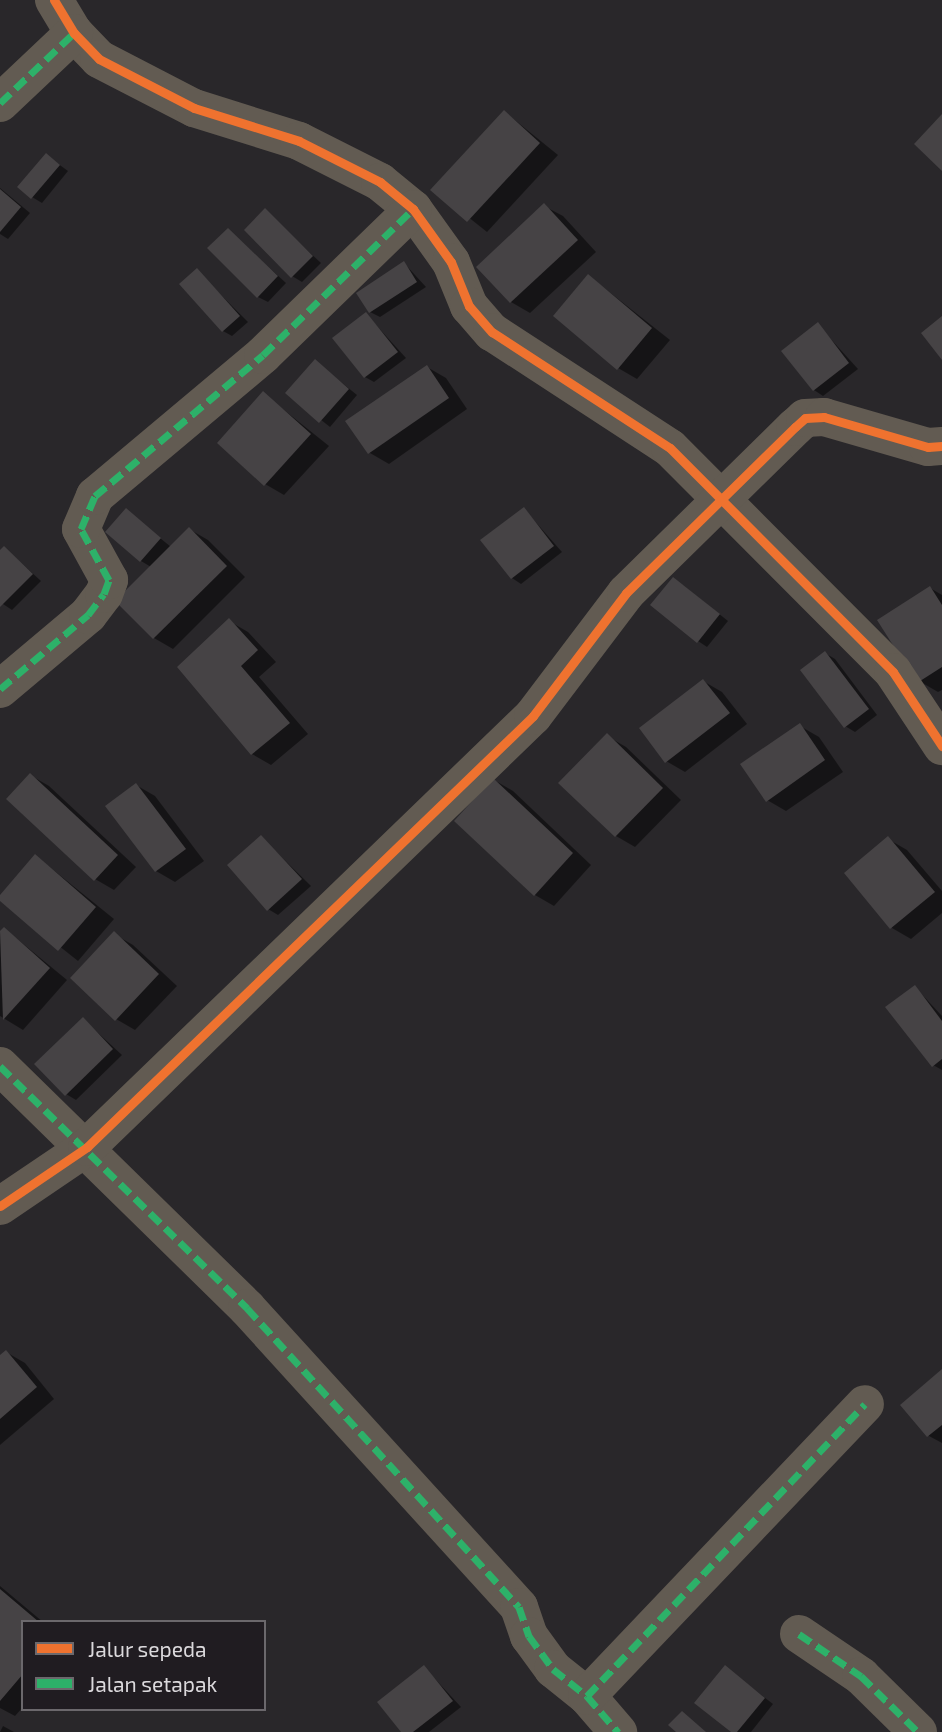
<!DOCTYPE html>
<html>
<head>
<meta charset="utf-8">
<style>
	body { margin:0 }
	#map { position:relative; width:942px; height:1732px; overflow:hidden; background:#29272a; font-family:"Exo 2",sans-serif }
	div>[style] { position:absolute }
	.shadow>* { inset:0; background:#0007 }
	.building>* { inset:0; background:#464345 }
	.street>* { height:38px; margin:-19px; padding:0 19px; transform-origin:19px; border-radius:19px; background:#625b52 }
	.quiet>* { height:7px; margin-top:-3.5px; transform-origin:0; background:repeating-linear-gradient(90deg,#2db169 0 14px,transparent 0 21px) }
	.cycleway>* { height:9px; margin:-4.5px; padding:0 4.5px; transform-origin:4.5px; border-radius:4.5px; background:#ef722f }
	span { translate:-50% -50%; white-space:nowrap; text-align:center; line-height:1.15; -webkit-text-stroke:6px #201c21; paint-order:stroke }
	.legend { position:absolute; left:21px; top:1620px; width:245px; height:91px; box-sizing:border-box; background:#201c21; border:2px solid #6b686c; margin:0; padding:9px 12px; list-style:none; font-size:21px; color:#dbd9dc }
	.legend li { display:flex; align-items:center; gap:14px; height:35px }
	.legend b { width:35px; border:2px solid #6b686c }
</style>
</head>
<body>
<div id="map">
	<div class="shadow">
		<div style="clip-path:polygon(505px 112px,558px 155px,487px 232px,433px 189px)"></div>
		<div style="clip-path:polygon(46px 155px,68px 171px,42px 203px,32px 197px)"></div>
		<div style="clip-path:polygon(0 188px,30px 213px,8px 239px,0 234px)"></div>
		<div style="clip-path:polygon(544px 206px,563px 216px,596px 252px,530px 313px,511px 302px,479px 267px)"></div>
		<div style="clip-path:polygon(265px 211px,321px 263px,302px 282px,292px 276px)"></div>
		<div style="clip-path:polygon(228px 230px,286px 283px,268px 302px,258px 297px)"></div>
		<div style="clip-path:polygon(404px 263px,426px 287px,380px 317px,370px 312px)"></div>
		<div style="clip-path:polygon(197px 271px,248px 322px,232px 336px,223px 331px)"></div>
		<div style="clip-path:polygon(589px 276px,670px 340px,637px 379px,618px 368px)"></div>
		<div style="clip-path:polygon(366px 314px,406px 358px,374px 382px,365px 377px)"></div>
		<div style="clip-path:polygon(818px 325px,858px 369px,823px 396px,814px 390px)"></div>
		<div style="clip-path:polygon(315px 361px,357px 395px,330px 427px,287px 393px)"></div>
		<div style="clip-path:polygon(427px 367px,446px 378px,467px 409px,389px 464px,370px 453px,347px 421px)"></div>
		<div style="clip-path:polygon(264px 394px,329px 446px,284px 495px,265px 484px)"></div>
		<div style="clip-path:polygon(524px 509px,562px 552px,521px 584px,512px 578px)"></div>
		<div style="clip-path:polygon(126px 510px,171px 547px,189px 529px,208px 540px,245px 577px,173px 649px,154px 638px,151px 567px,141px 561px)"></div>
		<div style="clip-path:polygon(5px 548px,41px 581px,12px 610px,0 602px,0 553px)"></div>
		<div style="clip-path:polygon(683px 585px,728px 621px,707px 647px,698px 641px)"></div>
		<div style="clip-path:polygon(930px 588px,942px 595px,942px 690px,938px 692px,919px 681px)"></div>
		<div style="clip-path:polygon(229px 621px,248px 632px,276px 662px,259px 677px,308px 734px,271px 765px,252px 754px)"></div>
		<div style="clip-path:polygon(825px 653px,835px 659px,877px 715px,855px 732px,845px 726px)"></div>
		<div style="clip-path:polygon(703px 681px,722px 692px,747px 724px,685px 772px,666px 761px)"></div>
		<div style="clip-path:polygon(800px 726px,819px 737px,843px 772px,786px 811px,767px 800px)"></div>
		<div style="clip-path:polygon(607px 736px,626px 747px,681px 800px,635px 847px,616px 836px)"></div>
		<div style="clip-path:polygon(30px 775px,49px 786px,136px 867px,114px 890px,95px 879px)"></div>
		<div style="clip-path:polygon(494px 780px,513px 791px,591px 865px,554px 906px,535px 895px)"></div>
		<div style="clip-path:polygon(136px 785px,155px 796px,204px 861px,175px 882px,156px 871px)"></div>
		<div style="clip-path:polygon(261px 837px,311px 886px,278px 915px,268px 909px)"></div>
		<div style="clip-path:polygon(888px 839px,907px 850px,942px 891px,942px 913px,911px 939px,892px 928px)"></div>
		<div style="clip-path:polygon(36px 856px,114px 919px,78px 961px,0 899px)"></div>
		<div style="clip-path:polygon(5px 929px,67px 980px,23px 1030px,0 1016px,0 934px)"></div>
		<div style="clip-path:polygon(114px 934px,133px 945px,177px 986px,135px 1030px,116px 1019px)"></div>
		<div style="clip-path:polygon(915px 987px,942px 1016px,942px 1070px,933px 1065px)"></div>
		<div style="clip-path:polygon(83px 1019px,122px 1055px,76px 1100px,66px 1094px)"></div>
		<div style="clip-path:polygon(6px 1352px,25px 1363px,54px 1399px,0 1445px,0 1357px)"></div>
		<div style="clip-path:polygon(942px 1371px,942px 1443px,929px 1436px,902px 1405px)"></div>
		<div style="clip-path:polygon(0 1586px,43px 1622px,23px 1622px,23px 1707px,15px 1716px,0 1708px)"></div>
		<div style="clip-path:polygon(424px 1667px,461px 1707px,429px 1732px,403px 1732px)"></div>
		<div style="clip-path:polygon(725px 1667px,773px 1704px,751px 1732px,734px 1732px)"></div>
		<div style="clip-path:polygon(3px 1726px,14px 1732px,0 1732px)"></div>
	</div>
	<div class="building">
		<div style="clip-path:polygon(504px 110px,540px 143px,467px 222px,430px 190px)"></div>
		<div style="clip-path:polygon(942px 114px,942px 171px,914px 144px)"></div>
		<div style="clip-path:polygon(46px 153px,60px 165px,31px 199px,17px 187px)"></div>
		<div style="clip-path:polygon(0 189px,21px 207px,0 232px)"></div>
		<div style="clip-path:polygon(544px 203px,578px 240px,510px 303px,476px 267px)"></div>
		<div style="clip-path:polygon(265px 208px,313px 256px,291px 278px,244px 230px)"></div>
		<div style="clip-path:polygon(228px 228px,278px 276px,257px 298px,207px 248px)"></div>
		<div style="clip-path:polygon(404px 261px,417px 282px,369px 313px,356px 293px)"></div>
		<div style="clip-path:polygon(197px 268px,240px 316px,222px 332px,179px 284px)"></div>
		<div style="clip-path:polygon(588px 274px,652px 328px,617px 370px,553px 316px)"></div>
		<div style="clip-path:polygon(366px 312px,398px 352px,364px 378px,332px 338px)"></div>
		<div style="clip-path:polygon(942px 316px,942px 360px,921px 333px)"></div>
		<div style="clip-path:polygon(818px 322px,849px 363px,813px 391px,781px 351px)"></div>
		<div style="clip-path:polygon(315px 359px,349px 389px,319px 423px,285px 393px)"></div>
		<div style="clip-path:polygon(427px 365px,449px 398px,368px 454px,345px 421px)"></div>
		<div style="clip-path:polygon(263px 391px,311px 434px,264px 486px,217px 443px)"></div>
		<div style="clip-path:polygon(524px 507px,554px 546px,511px 579px,480px 540px)"></div>
		<div style="clip-path:polygon(126px 508px,161px 538px,140px 562px,105px 532px)"></div>
		<div style="clip-path:polygon(189px 527px,227px 566px,153px 639px,115px 601px)"></div>
		<div style="clip-path:polygon(4px 546px,33px 574px,0 607px,0 550px)"></div>
		<div style="clip-path:polygon(673px 577px,720px 614px,697px 643px,650px 605px)"></div>
		<div style="clip-path:polygon(930px 586px,942px 605px,942px 667px,917px 683px,877px 620px)"></div>
		<div style="clip-path:polygon(229px 618px,258px 650px,241px 666px,290px 723px,251px 755px,177px 667px)"></div>
		<div style="clip-path:polygon(825px 651px,869px 709px,844px 728px,800px 670px)"></div>
		<div style="clip-path:polygon(703px 679px,730px 713px,665px 763px,639px 728px)"></div>
		<div style="clip-path:polygon(800px 723px,825px 760px,766px 802px,740px 764px)"></div>
		<div style="clip-path:polygon(607px 733px,663px 788px,615px 837px,558px 783px)"></div>
		<div style="clip-path:polygon(30px 773px,118px 855px,94px 881px,6px 799px)"></div>
		<div style="clip-path:polygon(493px 778px,573px 853px,534px 896px,454px 821px)"></div>
		<div style="clip-path:polygon(136px 783px,186px 849px,155px 872px,105px 806px)"></div>
		<div style="clip-path:polygon(261px 835px,302px 879px,267px 911px,227px 865px)"></div>
		<div style="clip-path:polygon(888px 836px,935px 892px,890px 929px,844px 873px)"></div>
		<div style="clip-path:polygon(35px 854px,96px 907px,58px 951px,0 901px,0 895px)"></div>
		<div style="clip-path:polygon(4px 927px,50px 968px,3px 1020px,0 931px)"></div>
		<div style="clip-path:polygon(114px 931px,159px 974px,115px 1021px,70px 978px)"></div>
		<div style="clip-path:polygon(915px 985px,942px 1021px,942px 1059px,932px 1067px,885px 1007px)"></div>
		<div style="clip-path:polygon(83px 1017px,113px 1049px,65px 1096px,34px 1064px)"></div>
		<div style="clip-path:polygon(6px 1350px,37px 1387px,0 1419px,0 1355px)"></div>
		<div style="clip-path:polygon(942px 1369px,942px 1425px,927px 1437px,900px 1405px)"></div>
		<div style="clip-path:polygon(0 1589px,39px 1622px,23px 1622px,23px 1674px,0 1701px)"></div>
		<div style="clip-path:polygon(424px 1665px,453px 1701px,413px 1732px,401px 1732px,377px 1702px)"></div>
		<div style="clip-path:polygon(725px 1665px,765px 1698px,737px 1732px,731px 1732px,694px 1703px)"></div>
		<div style="clip-path:polygon(682px 1711px,706px 1732px,676px 1732px,668px 1725px)"></div>
	</div>
	<div class="street">
		<div style="left:54px;top:0;width:39px;rotate:59deg"></div>
		<div style="left:74px;top:33px;width:36px;rotate:46deg"></div>
		<div style="left:99px;top:59px;width:107px;rotate:27.3deg"></div>
		<div style="left:194px;top:108px;width:110px;rotate:17.4deg"></div>
		<div style="left:299px;top:141px;width:91px;rotate:26.8deg"></div>
		<div style="left:380px;top:182px;width:43px;rotate:39.3deg"></div>
		<div style="left:413px;top:209px;width:65px;rotate:54.4deg"></div>
		<div style="left:451px;top:262px;width:48px;rotate:67.8deg"></div>
		<div style="left:469px;top:306px;width:35px;rotate:49deg"></div>
		<div style="left:492px;top:332px;width:212px;rotate:33.1deg"></div>
		<div style="left:670px;top:448px;width:316px;rotate:45.1deg"></div>
		<div style="left:893px;top:672px;width:89px;rotate:56.5deg"></div>
		<div style="left:0;top:103px;width:102px;rotate:-43.4deg"></div>
		<div style="left:0;top:689px;width:115px;rotate:-40.1deg"></div>
		<div style="left:88px;top:615px;width:26px;rotate:-53deg"></div>
		<div style="left:104px;top:594px;width:15px;rotate:-70deg"></div>
		<div style="left:109px;top:580px;width:58px;rotate:-118.8deg"></div>
		<div style="left:81px;top:529px;width:36px;rotate:-67deg"></div>
		<div style="left:95px;top:496px;width:219px;rotate:-40deg"></div>
		<div style="left:263px;top:355px;width:209px;rotate:-44.2deg"></div>
		<div style="left:0;top:1066px;width:346px;rotate:44.4deg"></div>
		<div style="left:247px;top:1308px;width:404px;rotate:47.7deg"></div>
		<div style="left:519px;top:1607px;width:31px;rotate:71deg"></div>
		<div style="left:529px;top:1636px;width:41px;rotate:54deg"></div>
		<div style="left:553px;top:1669px;width:43px;rotate:38.5deg"></div>
		<div style="left:587px;top:1696px;width:48px;rotate:49.3deg"></div>
		<div style="left:0;top:1206px;width:105px;rotate:-34.1deg"></div>
		<div style="left:87px;top:1147px;width:620px;rotate:-44.02deg"></div>
		<div style="left:533px;top:716px;width:154px;rotate:-52.9deg"></div>
		<div style="left:626px;top:593px;width:237px;rotate:-44.5deg"></div>
		<div style="left:795px;top:427px;width:13px;rotate:-42deg"></div>
		<div style="left:805px;top:418px;width:19px;rotate:-3deg"></div>
		<div style="left:824px;top:417px;width:108px;rotate:16.1deg"></div>
		<div style="left:928px;top:447px;width:14px;rotate:-4deg"></div>
		<div style="left:799px;top:1634px;width:75px;rotate:34.1deg"></div>
		<div style="left:861px;top:1676px;width:80px;rotate:44.5deg"></div>
		<div style="left:587px;top:1696px;width:403px;rotate:-46.4deg"></div>
	</div>
	<div class="quiet">
		<div style="left:0;top:103px;width:102px;rotate:-43.4deg"></div>
		<div style="left:0;top:689px;width:115px;rotate:-40.1deg"></div>
		<div style="left:88px;top:615px;width:26px;rotate:-53deg"></div>
		<div style="left:104px;top:594px;width:15px;rotate:-70deg"></div>
		<div style="left:109px;top:580px;width:58px;rotate:-118.8deg"></div>
		<div style="left:81px;top:529px;width:36px;rotate:-67deg"></div>
		<div style="left:95px;top:496px;width:219px;rotate:-40deg"></div>
		<div style="left:263px;top:355px;width:209px;rotate:-44.2deg"></div>
		<div style="left:0;top:1066px;width:346px;rotate:44.4deg"></div>
		<div style="left:247px;top:1308px;width:404px;rotate:47.7deg"></div>
		<div style="left:519px;top:1607px;width:31px;rotate:71deg"></div>
		<div style="left:529px;top:1636px;width:41px;rotate:54deg"></div>
		<div style="left:553px;top:1669px;width:43px;rotate:38.5deg"></div>
		<div style="left:587px;top:1696px;width:48px;rotate:49.3deg"></div>
		<div style="left:799px;top:1634px;width:75px;rotate:34.1deg"></div>
		<div style="left:861px;top:1676px;width:80px;rotate:44.5deg"></div>
		<div style="left:587px;top:1696px;width:403px;rotate:-46.4deg"></div>
	</div>
	<div class="cycleway">
		<div style="left:54px;top:0;width:39px;rotate:59deg"></div>
		<div style="left:74px;top:33px;width:36px;rotate:46deg"></div>
		<div style="left:99px;top:59px;width:107px;rotate:27.3deg"></div>
		<div style="left:194px;top:108px;width:110px;rotate:17.4deg"></div>
		<div style="left:299px;top:141px;width:91px;rotate:26.8deg"></div>
		<div style="left:380px;top:182px;width:43px;rotate:39.3deg"></div>
		<div style="left:413px;top:209px;width:65px;rotate:54.4deg"></div>
		<div style="left:451px;top:262px;width:48px;rotate:67.8deg"></div>
		<div style="left:469px;top:306px;width:35px;rotate:49deg"></div>
		<div style="left:492px;top:332px;width:212px;rotate:33.1deg"></div>
		<div style="left:670px;top:448px;width:316px;rotate:45.1deg"></div>
		<div style="left:893px;top:672px;width:89px;rotate:56.5deg"></div>
		<div style="left:0;top:1206px;width:105px;rotate:-34.1deg"></div>
		<div style="left:87px;top:1147px;width:620px;rotate:-44.02deg"></div>
		<div style="left:533px;top:716px;width:154px;rotate:-52.9deg"></div>
		<div style="left:626px;top:593px;width:237px;rotate:-44.5deg"></div>
		<div style="left:795px;top:427px;width:13px;rotate:-42deg"></div>
		<div style="left:805px;top:418px;width:19px;rotate:-3deg"></div>
		<div style="left:824px;top:417px;width:108px;rotate:16.1deg"></div>
		<div style="left:928px;top:447px;width:14px;rotate:-4deg"></div>
	</div>
	<ul class="legend">
	<li><b style="height:9px;background:#ef722f"></b>Jalur sepeda</li>
	<li><b style="height:9px;background:#2db169"></b>Jalan setapak</li>
	</ul>
</div>
</body>
</html>
